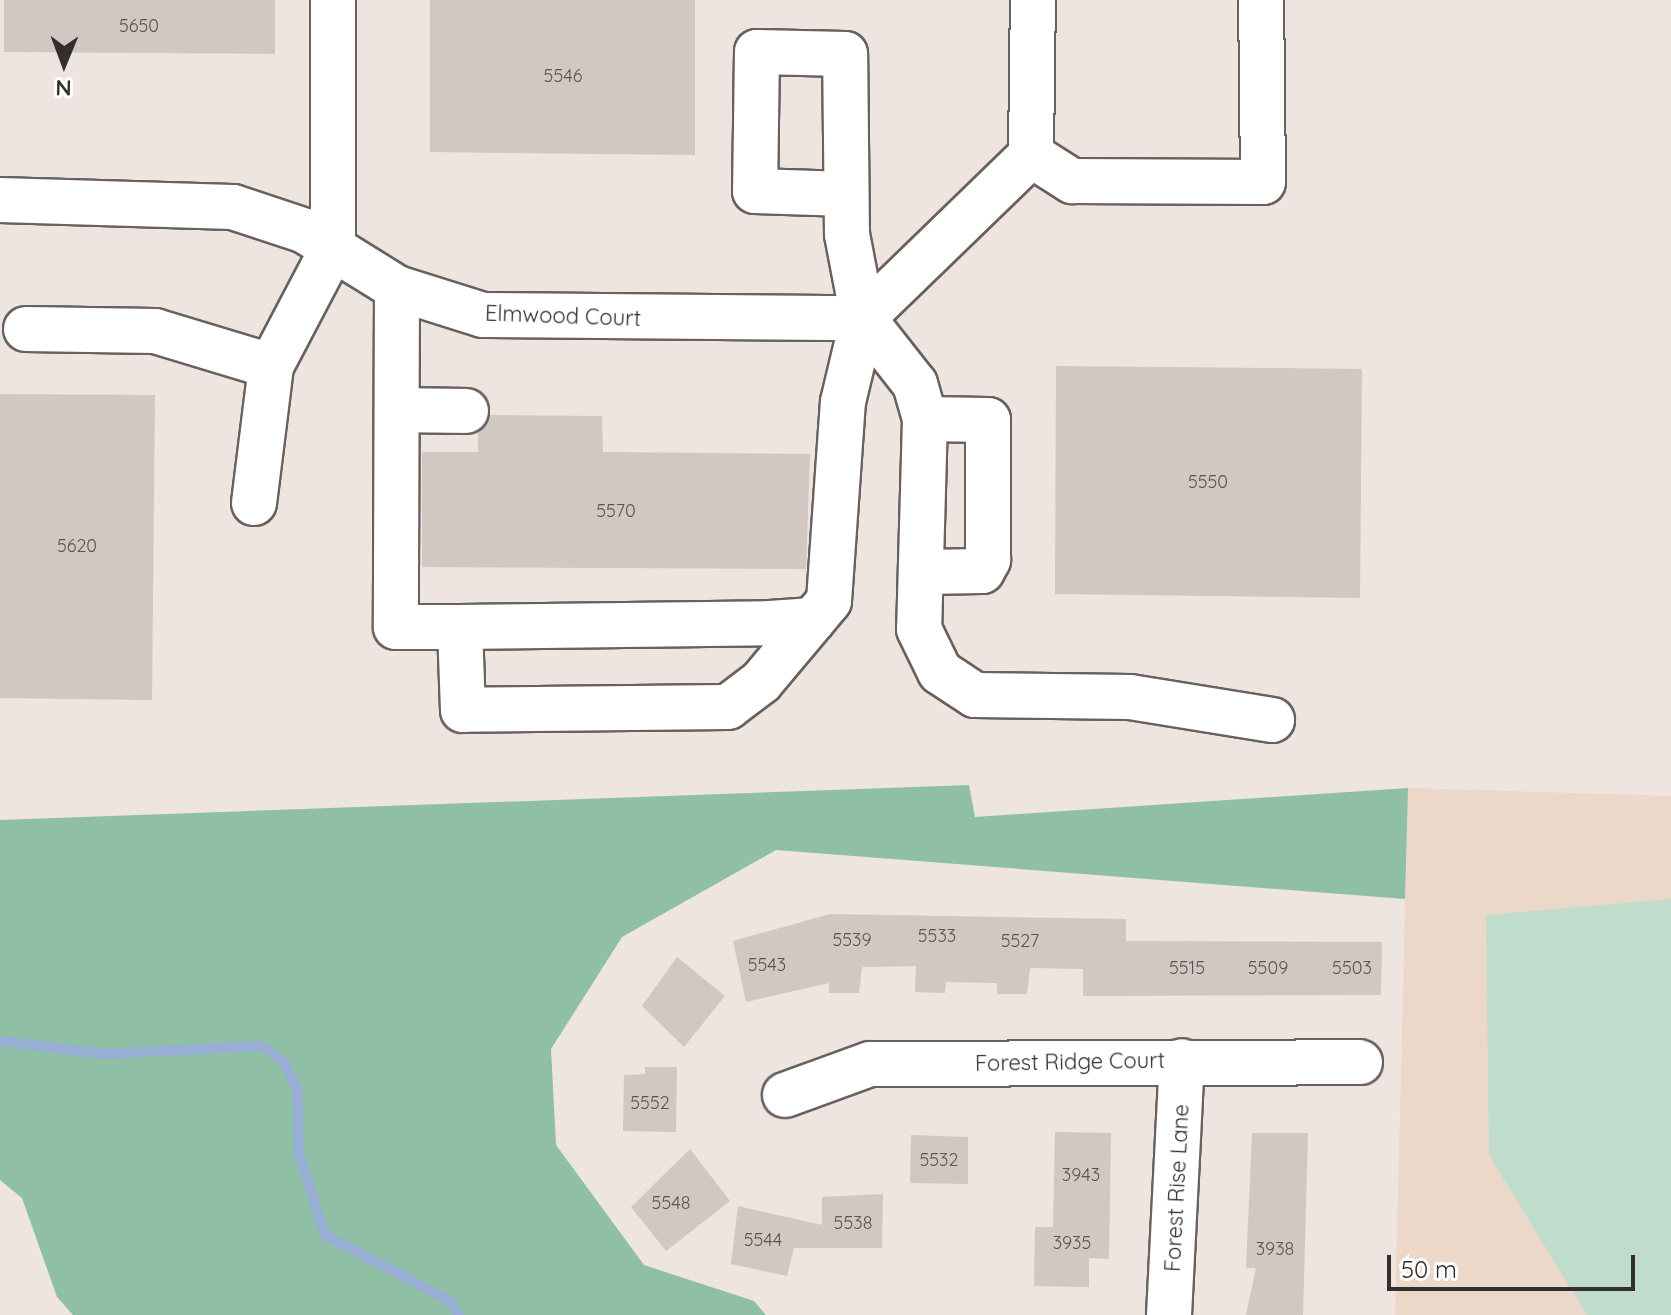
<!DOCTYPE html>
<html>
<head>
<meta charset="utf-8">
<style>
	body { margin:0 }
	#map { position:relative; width:1671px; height:1315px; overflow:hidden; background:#eee4e0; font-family:Quicksand,sans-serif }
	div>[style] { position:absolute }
	.education>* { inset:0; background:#ecd8c9 }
	.green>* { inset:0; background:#bfdccc }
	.forest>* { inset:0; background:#8fbfa5 }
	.stream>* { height:10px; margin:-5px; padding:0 5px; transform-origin:5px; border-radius:5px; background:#98aed5 }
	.building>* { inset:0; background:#d0c8c1 }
	.roads { filter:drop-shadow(2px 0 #69615d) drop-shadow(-2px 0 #69615d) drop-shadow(0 2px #69615d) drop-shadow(0 -2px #69615d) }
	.minor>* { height:44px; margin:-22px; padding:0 22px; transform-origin:22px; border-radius:22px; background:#fff }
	span { translate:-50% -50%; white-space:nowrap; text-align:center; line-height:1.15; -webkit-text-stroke:6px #fff; paint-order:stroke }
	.number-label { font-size:18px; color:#5a5553 }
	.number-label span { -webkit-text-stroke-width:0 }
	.street-label { font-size:22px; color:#332f2e }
	.north { position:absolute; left:24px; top:24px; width:80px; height:80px; -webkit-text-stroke:6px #fff; paint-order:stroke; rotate:181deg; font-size:22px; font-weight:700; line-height:32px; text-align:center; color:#332f2e }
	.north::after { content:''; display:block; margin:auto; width:28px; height:36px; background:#332f2e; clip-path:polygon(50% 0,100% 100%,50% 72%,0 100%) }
	.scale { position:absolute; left:1387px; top:1255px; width:248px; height:36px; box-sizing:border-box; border:4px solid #332f2e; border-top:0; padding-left:10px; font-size:24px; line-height:28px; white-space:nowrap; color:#332f2e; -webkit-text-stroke:6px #fff; paint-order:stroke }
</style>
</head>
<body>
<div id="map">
	<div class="education">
		<div style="clip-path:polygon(1408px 788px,1671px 796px,1671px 1315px,1395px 1315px)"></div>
	</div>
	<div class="green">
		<div style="clip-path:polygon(1671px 899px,1671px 1315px,1587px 1315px,1489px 1155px,1486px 915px)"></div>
	</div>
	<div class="forest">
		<div style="clip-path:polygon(969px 785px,975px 817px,1408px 788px,1405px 899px,776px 850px,622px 937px,551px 1049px,556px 1145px,644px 1265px,754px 1301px,766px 1315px,73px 1315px,57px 1297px,22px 1198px,0 1180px,0 820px)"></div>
	</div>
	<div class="stream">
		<div style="left:0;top:1041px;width:104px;rotate:7.2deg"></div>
		<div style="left:103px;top:1054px;width:159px;rotate:-2.9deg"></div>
		<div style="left:262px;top:1046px;width:26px;rotate:36deg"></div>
		<div style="left:283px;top:1061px;width:30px;rotate:63deg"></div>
		<div style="left:297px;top:1088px;width:66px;rotate:88.3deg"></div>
		<div style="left:299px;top:1154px;width:85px;rotate:72.2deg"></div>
		<div style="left:325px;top:1235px;width:141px;rotate:27.8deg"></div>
		<div style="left:450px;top:1301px;width:17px;rotate:57deg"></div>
	</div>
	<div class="building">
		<div style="clip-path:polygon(4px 0,275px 0,275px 54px,4px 52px)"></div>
		<div style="clip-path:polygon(430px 0,695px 0,695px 155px,430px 152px)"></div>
		<div style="clip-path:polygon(1056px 366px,1362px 369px,1360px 598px,1055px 594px)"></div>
		<div style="clip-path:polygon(0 394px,155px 395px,152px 700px,0 698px)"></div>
		<div style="clip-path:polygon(490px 415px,602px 416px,603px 452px,810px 454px,806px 569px,422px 567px,422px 452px,478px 452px,478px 433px)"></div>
		<div style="clip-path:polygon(830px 914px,1126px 919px,1126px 941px,1382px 942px,1381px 995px,1083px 996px,1083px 969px,1030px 968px,1027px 994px,997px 994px,997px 983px,946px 982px,945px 993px,915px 992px,916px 966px,862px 967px,859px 993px,829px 993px,829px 983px,746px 1002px,733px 941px)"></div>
		<div style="clip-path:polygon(677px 957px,725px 996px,684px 1047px,642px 1006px)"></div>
		<div style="clip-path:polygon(645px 1067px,677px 1067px,676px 1132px,623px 1131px,624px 1075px,645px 1074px)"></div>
		<div style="clip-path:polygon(1055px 1132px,1111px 1133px,1109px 1259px,1089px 1258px,1089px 1287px,1034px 1286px,1035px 1227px,1053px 1227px)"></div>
		<div style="clip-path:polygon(1252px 1133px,1308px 1133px,1303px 1315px,1246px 1315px,1256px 1268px,1246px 1268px)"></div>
		<div style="clip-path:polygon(911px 1135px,968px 1137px,968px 1184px,910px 1183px)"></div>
		<div style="clip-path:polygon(690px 1149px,730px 1201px,666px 1251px,631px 1207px)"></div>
		<div style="clip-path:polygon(883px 1194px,882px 1248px,794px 1248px,787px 1276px,731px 1264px,738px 1206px,822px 1225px,822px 1197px)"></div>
	</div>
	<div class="roads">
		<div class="minor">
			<div style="left:1031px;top:155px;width:49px;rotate:32.4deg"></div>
			<div style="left:1072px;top:181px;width:191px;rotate:0.3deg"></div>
			<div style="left:1263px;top:182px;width:182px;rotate:-90.6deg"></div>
			<div style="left:0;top:200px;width:233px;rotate:1.7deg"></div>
			<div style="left:233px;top:207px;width:76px;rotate:18.4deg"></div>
			<div style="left:305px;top:231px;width:108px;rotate:31.8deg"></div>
			<div style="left:397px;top:288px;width:90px;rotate:17.4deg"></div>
			<div style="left:483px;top:315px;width:380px;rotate:0.5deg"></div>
			<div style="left:397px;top:288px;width:339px;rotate:90.2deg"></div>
			<div style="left:396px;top:627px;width:64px"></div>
			<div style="left:863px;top:318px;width:84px;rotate:51.8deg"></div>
			<div style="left:915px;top:384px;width:36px;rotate:74deg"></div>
			<div style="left:925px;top:419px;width:210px;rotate:91.6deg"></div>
			<div style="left:919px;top:629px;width:48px;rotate:64deg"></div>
			<div style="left:940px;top:672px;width:42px;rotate:33.3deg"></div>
			<div style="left:975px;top:695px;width:155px;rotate:0.7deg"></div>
			<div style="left:1130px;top:697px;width:144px;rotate:9.2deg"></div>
			<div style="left:863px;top:318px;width:234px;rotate:-44.1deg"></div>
			<div style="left:1031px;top:155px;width:155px;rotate:-89.3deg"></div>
			<div style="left:26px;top:329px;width:129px;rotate:0.9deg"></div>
			<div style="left:155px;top:331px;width:121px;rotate:16.8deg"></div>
			<div style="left:397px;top:410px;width:69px;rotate:0.8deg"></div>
			<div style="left:254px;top:503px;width:138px;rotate:-82.9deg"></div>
			<div style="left:271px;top:366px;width:133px;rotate:-62.3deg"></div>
			<div style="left:333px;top:248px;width:248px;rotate:-90deg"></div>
			<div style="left:922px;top:572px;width:60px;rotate:-1deg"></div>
			<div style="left:982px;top:571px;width:13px;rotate:-61deg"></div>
			<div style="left:988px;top:560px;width:140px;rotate:-90deg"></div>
			<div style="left:988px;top:420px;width:63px;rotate:-179.1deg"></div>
			<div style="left:813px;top:620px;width:81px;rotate:130deg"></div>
			<div style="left:761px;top:682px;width:41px;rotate:142.9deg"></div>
			<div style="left:728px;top:707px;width:265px;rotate:179.4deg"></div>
			<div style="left:463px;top:710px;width:83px;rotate:-92.1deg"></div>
			<div style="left:460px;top:627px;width:310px;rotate:-0.7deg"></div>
			<div style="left:770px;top:623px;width:43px;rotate:-4deg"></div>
			<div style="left:813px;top:620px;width:25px;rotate:-50deg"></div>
			<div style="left:829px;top:601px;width:199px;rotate:-86deg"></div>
			<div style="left:843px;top:402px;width:86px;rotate:-76.6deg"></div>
			<div style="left:863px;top:318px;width:86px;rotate:-100.8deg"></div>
			<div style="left:847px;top:234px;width:180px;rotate:-90.6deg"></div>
			<div style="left:845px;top:54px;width:88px;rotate:-178.7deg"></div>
			<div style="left:757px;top:52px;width:139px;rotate:90.8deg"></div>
			<div style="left:755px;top:191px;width:91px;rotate:1.9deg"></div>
			<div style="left:785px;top:1095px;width:90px;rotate:-20deg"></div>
			<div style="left:870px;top:1064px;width:490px;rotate:-0.2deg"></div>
			<div style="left:1169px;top:1315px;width:254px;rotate:-87.1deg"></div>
		</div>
	</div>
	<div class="number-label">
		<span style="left:139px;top:26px">5650</span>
		<span style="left:563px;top:76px">5546</span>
		<span style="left:1208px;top:482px">5550</span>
		<span style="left:616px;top:511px">5570</span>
		<span style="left:77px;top:546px">5620</span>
		<span style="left:937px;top:936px">5533</span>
		<span style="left:852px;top:940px">5539</span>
		<span style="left:1020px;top:941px">5527</span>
		<span style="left:767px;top:965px">5543</span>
		<span style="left:1187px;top:968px">5515</span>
		<span style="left:1268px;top:968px">5509</span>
		<span style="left:1352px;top:968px">5503</span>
		<span style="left:650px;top:1103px">5552</span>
		<span style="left:939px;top:1160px">5532</span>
		<span style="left:1081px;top:1175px">3943</span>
		<span style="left:671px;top:1203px">5548</span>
		<span style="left:853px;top:1223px">5538</span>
		<span style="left:763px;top:1240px">5544</span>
		<span style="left:1072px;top:1243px">3935</span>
		<span style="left:1275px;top:1249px">3938</span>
	</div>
	<div class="street-label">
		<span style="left:563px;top:316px;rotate:2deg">Elmwood Court</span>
		<span style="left:1070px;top:1062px;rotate:-1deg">Forest Ridge Court</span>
		<span style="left:1177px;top:1188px;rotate:-87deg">Forest Rise Lane</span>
	</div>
	<div class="north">N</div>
	<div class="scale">50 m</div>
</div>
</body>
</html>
